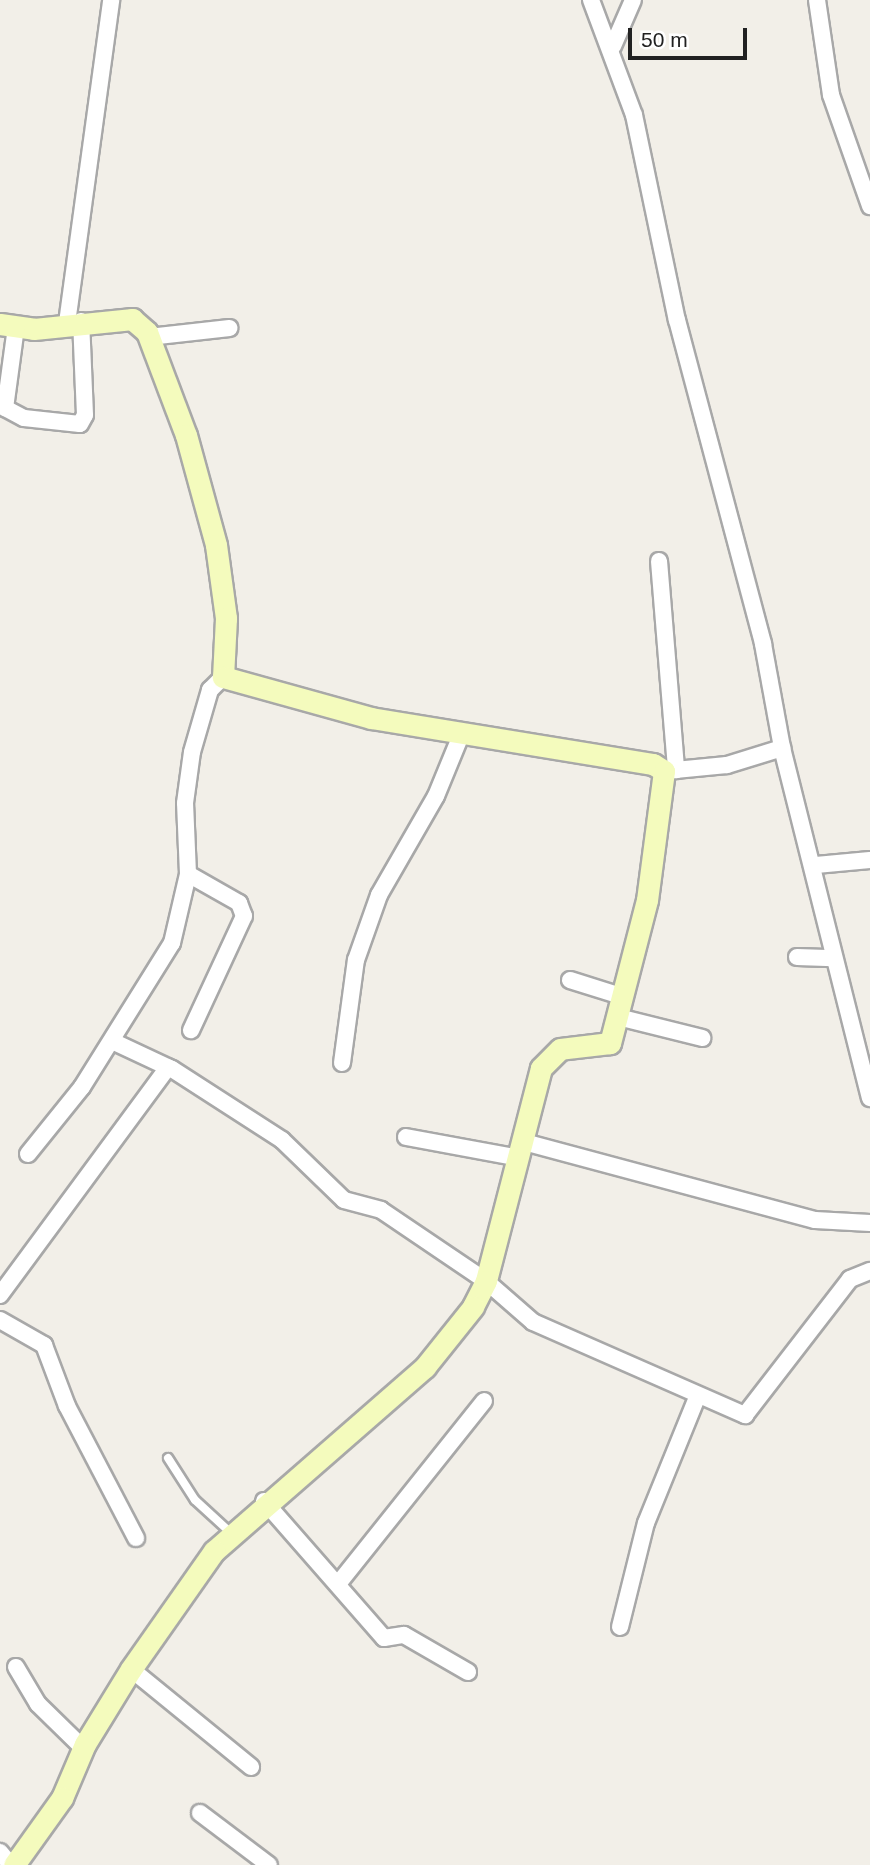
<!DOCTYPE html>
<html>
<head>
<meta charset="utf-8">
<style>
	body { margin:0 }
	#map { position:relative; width:870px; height:1865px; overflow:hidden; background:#f2efe8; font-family:Helvetica,sans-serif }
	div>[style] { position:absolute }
	.roads { filter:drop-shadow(2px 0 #a8a8a8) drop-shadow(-2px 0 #a8a8a8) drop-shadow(0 2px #a8a8a8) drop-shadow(0 -2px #a8a8a8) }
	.lane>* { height:8px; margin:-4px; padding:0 4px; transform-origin:4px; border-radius:4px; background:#fff }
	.street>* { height:16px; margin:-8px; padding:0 8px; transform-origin:8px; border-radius:8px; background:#fff }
	.secondary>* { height:21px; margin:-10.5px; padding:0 10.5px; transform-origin:10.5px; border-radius:10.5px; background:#f4fbbd }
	span { translate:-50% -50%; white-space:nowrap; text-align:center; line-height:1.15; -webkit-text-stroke:5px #fff; paint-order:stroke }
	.scale { position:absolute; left:628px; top:28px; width:119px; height:32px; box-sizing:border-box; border:4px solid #212121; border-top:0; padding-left:9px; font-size:21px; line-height:24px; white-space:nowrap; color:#212121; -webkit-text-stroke:5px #fff; paint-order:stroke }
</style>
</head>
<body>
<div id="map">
	<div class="roads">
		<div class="lane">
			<div style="left:168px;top:1458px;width:50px;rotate:57.3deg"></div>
			<div style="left:195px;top:1500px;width:49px;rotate:42.5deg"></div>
		</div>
		<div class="street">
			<div style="left:591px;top:0;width:123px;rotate:69.5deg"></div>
			<div style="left:634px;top:115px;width:209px;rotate:78.2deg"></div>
			<div style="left:677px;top:320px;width:335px;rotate:75.1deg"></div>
			<div style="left:763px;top:644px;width:106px;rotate:79.6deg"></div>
			<div style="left:782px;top:748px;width:361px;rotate:75.9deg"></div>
			<div style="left:817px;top:0;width:96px;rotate:81.6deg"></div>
			<div style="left:831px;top:95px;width:118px;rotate:70.6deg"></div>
			<div style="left:613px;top:46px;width:50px;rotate:-66.5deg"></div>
			<div style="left:67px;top:323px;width:326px;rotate:-82.2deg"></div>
			<div style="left:16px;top:327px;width:82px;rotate:97.7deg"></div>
			<div style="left:5px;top:408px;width:21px;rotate:28deg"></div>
			<div style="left:24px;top:418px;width:56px;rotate:6.1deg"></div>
			<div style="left:80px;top:424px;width:10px;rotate:-61deg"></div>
			<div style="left:85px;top:415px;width:94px;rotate:-92.4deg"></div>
			<div style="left:149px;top:337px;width:81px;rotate:-6.4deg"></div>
			<div style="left:659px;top:561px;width:210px;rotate:85.3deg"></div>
			<div style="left:665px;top:771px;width:62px;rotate:-5.5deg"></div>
			<div style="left:727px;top:765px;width:58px;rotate:-17.2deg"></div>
			<div style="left:816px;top:865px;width:54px;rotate:-5.3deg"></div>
			<div style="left:188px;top:874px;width:59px;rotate:29.6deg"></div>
			<div style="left:239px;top:903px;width:14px;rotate:69deg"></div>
			<div style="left:244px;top:916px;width:126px;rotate:114.9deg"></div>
			<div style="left:797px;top:957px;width:37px;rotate:2deg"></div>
			<div style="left:570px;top:980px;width:53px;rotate:17.4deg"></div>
			<div style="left:618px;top:1017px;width:87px;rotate:14deg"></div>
			<div style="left:112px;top:1041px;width:66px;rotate:25deg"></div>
			<div style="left:172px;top:1069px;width:131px;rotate:32.8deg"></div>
			<div style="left:282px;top:1140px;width:86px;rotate:44.1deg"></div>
			<div style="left:344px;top:1200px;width:38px;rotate:15deg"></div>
			<div style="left:381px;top:1210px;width:127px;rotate:34.1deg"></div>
			<div style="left:486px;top:1281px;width:62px;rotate:41.1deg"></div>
			<div style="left:533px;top:1322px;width:232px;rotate:23.7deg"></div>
			<div style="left:745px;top:1415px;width:172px;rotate:-52.3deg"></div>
			<div style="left:850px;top:1279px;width:22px;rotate:-22deg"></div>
			<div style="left:342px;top:1063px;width:104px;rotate:-82.3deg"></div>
			<div style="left:356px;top:960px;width:69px;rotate:-70.5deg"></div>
			<div style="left:379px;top:895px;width:114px;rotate:-60.1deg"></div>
			<div style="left:436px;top:796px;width:66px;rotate:-67.7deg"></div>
			<div style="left:406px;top:1137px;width:115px;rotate:10.5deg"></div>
			<div style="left:524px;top:1142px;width:301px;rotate:15deg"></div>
			<div style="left:815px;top:1220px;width:55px;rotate:3.1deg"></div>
			<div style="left:28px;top:1154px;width:86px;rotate:-51.1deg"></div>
			<div style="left:82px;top:1087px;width:170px;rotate:-58deg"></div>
			<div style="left:172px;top:943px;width:71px;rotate:-76.9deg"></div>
			<div style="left:188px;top:874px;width:71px;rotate:-92.4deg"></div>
			<div style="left:185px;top:803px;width:51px;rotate:-82.2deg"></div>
			<div style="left:192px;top:752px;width:65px;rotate:-73.8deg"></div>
			<div style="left:210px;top:690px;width:18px;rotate:-45deg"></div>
			<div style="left:0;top:1295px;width:283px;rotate:-53.6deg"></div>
			<div style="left:0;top:1320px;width:51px;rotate:29.6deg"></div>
			<div style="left:44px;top:1345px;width:65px;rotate:69.3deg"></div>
			<div style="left:67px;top:1406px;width:149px;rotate:62.4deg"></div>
			<div style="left:264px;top:1501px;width:182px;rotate:48.8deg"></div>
			<div style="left:384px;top:1638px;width:20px;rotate:-9deg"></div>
			<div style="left:404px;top:1635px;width:74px;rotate:30deg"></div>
			<div style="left:338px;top:1584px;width:234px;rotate:-51.4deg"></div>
			<div style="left:620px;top:1627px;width:107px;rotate:-76deg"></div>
			<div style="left:646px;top:1523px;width:138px;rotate:-67.9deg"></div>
			<div style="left:16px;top:1667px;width:43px;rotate:59.3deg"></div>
			<div style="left:38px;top:1704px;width:63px;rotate:44.4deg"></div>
			<div style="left:131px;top:1669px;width:155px;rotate:39.2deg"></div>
			<div style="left:200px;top:1813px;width:86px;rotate:37deg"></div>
			<div style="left:0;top:1852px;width:17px;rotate:50deg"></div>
		</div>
		<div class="secondary">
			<div style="left:0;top:324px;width:34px;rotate:8deg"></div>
			<div style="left:34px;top:329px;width:99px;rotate:-5.8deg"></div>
			<div style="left:132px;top:319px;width:20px;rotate:41deg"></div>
			<div style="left:147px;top:332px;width:110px;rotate:69.3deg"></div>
			<div style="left:186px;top:435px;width:114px;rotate:74.7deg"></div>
			<div style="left:216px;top:545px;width:74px;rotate:82.2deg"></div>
			<div style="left:226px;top:618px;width:59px;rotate:92.9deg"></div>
			<div style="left:223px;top:677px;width:154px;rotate:15.5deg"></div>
			<div style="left:371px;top:718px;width:286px;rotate:9.3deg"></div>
			<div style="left:653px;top:764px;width:13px;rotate:32deg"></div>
			<div style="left:664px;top:771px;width:130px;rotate:97.5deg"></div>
			<div style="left:647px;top:900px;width:148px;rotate:104.5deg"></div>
			<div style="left:610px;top:1043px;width:50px;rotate:173.2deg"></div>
			<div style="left:560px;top:1049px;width:27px;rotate:135deg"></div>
			<div style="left:541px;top:1068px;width:220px;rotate:104.5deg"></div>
			<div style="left:486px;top:1281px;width:29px;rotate:117deg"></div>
			<div style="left:473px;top:1307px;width:77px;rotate:128.7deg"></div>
			<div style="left:425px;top:1367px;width:280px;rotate:138.9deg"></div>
			<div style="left:214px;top:1551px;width:144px;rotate:125.1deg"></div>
			<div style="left:131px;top:1669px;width:88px;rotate:121.5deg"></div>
			<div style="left:85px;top:1744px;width:59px;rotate:113.1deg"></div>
			<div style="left:62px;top:1798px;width:82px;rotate:125.6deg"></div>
		</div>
	</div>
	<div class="scale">50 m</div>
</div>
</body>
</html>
